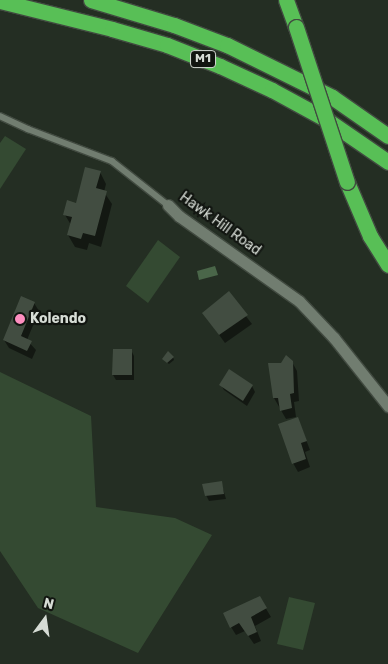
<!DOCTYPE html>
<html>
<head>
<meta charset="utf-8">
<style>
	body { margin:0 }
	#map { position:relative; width:388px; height:664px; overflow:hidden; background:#242e23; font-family:Rubik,sans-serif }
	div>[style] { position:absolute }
	.green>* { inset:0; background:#344a32 }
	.water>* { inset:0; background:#4a6649 }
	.shadow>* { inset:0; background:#0007 }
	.building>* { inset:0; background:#424d41 }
	.roads { filter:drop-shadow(1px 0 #414a40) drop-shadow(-1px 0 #414a40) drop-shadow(0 1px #414a40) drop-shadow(0 -1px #414a40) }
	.service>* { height:5.5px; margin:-2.75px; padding:0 2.75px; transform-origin:2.75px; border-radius:2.75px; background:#717d70 }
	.minor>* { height:11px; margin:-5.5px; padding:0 5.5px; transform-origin:5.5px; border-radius:5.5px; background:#717d70 }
	.motorway>* { height:15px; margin:-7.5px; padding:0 7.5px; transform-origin:7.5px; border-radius:7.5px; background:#58bf56 }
	.bridges { filter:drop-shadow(1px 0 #414a40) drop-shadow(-1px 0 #414a40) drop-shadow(0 1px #414a40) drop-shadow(0 -1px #414a40) }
	.motorway-bridge>* { height:15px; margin:-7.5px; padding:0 7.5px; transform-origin:7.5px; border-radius:7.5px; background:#58bf56 }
	.dots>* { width:14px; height:14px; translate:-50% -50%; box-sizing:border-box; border:2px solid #111510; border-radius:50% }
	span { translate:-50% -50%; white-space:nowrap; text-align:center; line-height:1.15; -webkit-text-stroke:4.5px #111510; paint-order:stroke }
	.shield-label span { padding:1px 4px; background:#111510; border:1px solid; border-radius:4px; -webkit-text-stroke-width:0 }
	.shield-label { font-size:12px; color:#d6dcd5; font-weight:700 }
	.street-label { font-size:14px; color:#d6dcd5 }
	.poi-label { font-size:14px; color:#d6dcd5; font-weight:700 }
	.left { translate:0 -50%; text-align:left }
	.north { position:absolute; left:20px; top:594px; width:50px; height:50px; -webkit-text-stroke:4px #111510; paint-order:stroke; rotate:14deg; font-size:14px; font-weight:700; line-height:20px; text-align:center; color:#d6dcd5 }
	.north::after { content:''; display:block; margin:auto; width:18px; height:22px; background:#d6dcd5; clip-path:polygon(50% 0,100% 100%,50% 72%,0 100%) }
</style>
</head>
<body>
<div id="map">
	<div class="green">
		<div style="clip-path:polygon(5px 136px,26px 149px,0 189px,0 143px)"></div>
		<div style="clip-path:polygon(158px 240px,180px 257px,148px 303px,126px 286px)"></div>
		<div style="clip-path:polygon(0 372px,91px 416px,96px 507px,175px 518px,212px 535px,138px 653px,38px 608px,0 551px)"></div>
		<div style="clip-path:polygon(289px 597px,315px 603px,303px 650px,277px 644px)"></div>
	</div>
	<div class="water">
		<div style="clip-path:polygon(215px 266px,218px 275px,199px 280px,197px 271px)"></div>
	</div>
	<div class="shadow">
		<div style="clip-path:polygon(100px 172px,106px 184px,104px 192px,112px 204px,101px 247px,89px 243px,87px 250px,75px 247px,68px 235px,71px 225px,65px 215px,77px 204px)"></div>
		<div style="clip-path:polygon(228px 293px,252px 324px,225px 343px,209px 321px)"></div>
		<div style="clip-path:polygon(34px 303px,39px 311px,27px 340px,36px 350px,32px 359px,9px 348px,4px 340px)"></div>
		<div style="clip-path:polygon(131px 350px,134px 356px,134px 380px,116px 380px,113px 375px)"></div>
		<div style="clip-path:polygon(173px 357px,174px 360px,169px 364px,165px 361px)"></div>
		<div style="clip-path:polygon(292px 362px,297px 371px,299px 401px,294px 402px,296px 417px,286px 419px,274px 398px)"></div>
		<div style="clip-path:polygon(221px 385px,252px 386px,255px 392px,247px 406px,224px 390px)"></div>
		<div style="clip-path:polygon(298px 419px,310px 450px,305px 452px,310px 467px,298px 472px,293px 463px)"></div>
		<div style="clip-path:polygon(221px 482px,226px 499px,209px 501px,206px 495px)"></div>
		<div style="clip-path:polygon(259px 597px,271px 617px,255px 626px,261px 641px,254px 644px,245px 631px,236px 635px,231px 627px)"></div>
	</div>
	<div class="building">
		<div style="clip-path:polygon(85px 167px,101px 171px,96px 188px,107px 191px,95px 236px,83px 233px,81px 239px,67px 235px,72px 217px,63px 215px,67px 200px,76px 203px)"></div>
		<div style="clip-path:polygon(229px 291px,248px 315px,219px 335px,202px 313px)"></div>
		<div style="clip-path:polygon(21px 296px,35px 302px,21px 336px,32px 341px,27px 351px,3px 340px)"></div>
		<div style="clip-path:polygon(113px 349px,132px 349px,132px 375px,112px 375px)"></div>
		<div style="clip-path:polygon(168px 351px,174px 357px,167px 363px,162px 359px)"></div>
		<div style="clip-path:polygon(286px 355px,293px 361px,294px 393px,290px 394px,292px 408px,280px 411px,278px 398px,273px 398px,268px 363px,281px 363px)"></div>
		<div style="clip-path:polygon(229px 369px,253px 385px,243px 401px,219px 385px)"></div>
		<div style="clip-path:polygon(298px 417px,307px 441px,301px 443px,306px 459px,292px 464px,278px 424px)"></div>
		<div style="clip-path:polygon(222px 481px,224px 494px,205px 496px,202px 484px)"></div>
		<div style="clip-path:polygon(260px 596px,267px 608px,251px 617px,257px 632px,248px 636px,239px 623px,230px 628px,223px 613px)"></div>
	</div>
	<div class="roads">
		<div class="service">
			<div style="left:0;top:116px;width:31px;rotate:25deg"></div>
			<div style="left:28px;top:129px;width:90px;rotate:20.9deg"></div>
			<div style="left:112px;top:161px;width:71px;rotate:38.2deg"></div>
		</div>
		<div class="minor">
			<div style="left:168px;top:205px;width:16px;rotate:45deg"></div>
			<div style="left:179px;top:216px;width:147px;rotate:35.3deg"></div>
			<div style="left:299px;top:301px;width:51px;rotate:46.6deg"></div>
			<div style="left:334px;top:338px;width:87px;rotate:51.5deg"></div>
		</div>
		<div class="motorway">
			<div style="left:91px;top:0;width:87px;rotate:16.8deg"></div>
			<div style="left:174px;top:25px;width:57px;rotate:20.7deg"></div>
			<div style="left:227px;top:45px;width:117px;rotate:26.3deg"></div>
			<div style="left:332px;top:97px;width:68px;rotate:34.9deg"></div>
			<div style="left:286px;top:0;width:29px;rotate:70deg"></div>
			<div style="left:0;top:1px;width:115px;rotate:14deg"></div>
			<div style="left:112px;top:29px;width:57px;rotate:16.2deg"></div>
			<div style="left:167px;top:45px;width:57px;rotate:21.6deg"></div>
			<div style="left:220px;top:66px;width:57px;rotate:24.8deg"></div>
			<div style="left:272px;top:90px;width:63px;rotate:28.6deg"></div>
			<div style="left:327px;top:120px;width:74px;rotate:34.5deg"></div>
			<div style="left:347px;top:182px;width:59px;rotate:66.9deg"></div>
			<div style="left:370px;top:236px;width:34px;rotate:58deg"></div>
		</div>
	</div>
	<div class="bridges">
		<div class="motorway-bridge">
			<div style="left:296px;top:27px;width:163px;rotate:71.8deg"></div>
		</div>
	</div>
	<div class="dots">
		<div style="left:20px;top:319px;background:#fd8ebf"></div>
	</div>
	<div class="shield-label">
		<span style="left:203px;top:59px">M1</span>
	</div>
	<div class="street-label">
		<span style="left:220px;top:224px;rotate:36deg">Hawk Hill Road</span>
	</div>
	<div class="poi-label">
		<span class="left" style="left:30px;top:319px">Kolendo</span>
	</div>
	<div class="north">N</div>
</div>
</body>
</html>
